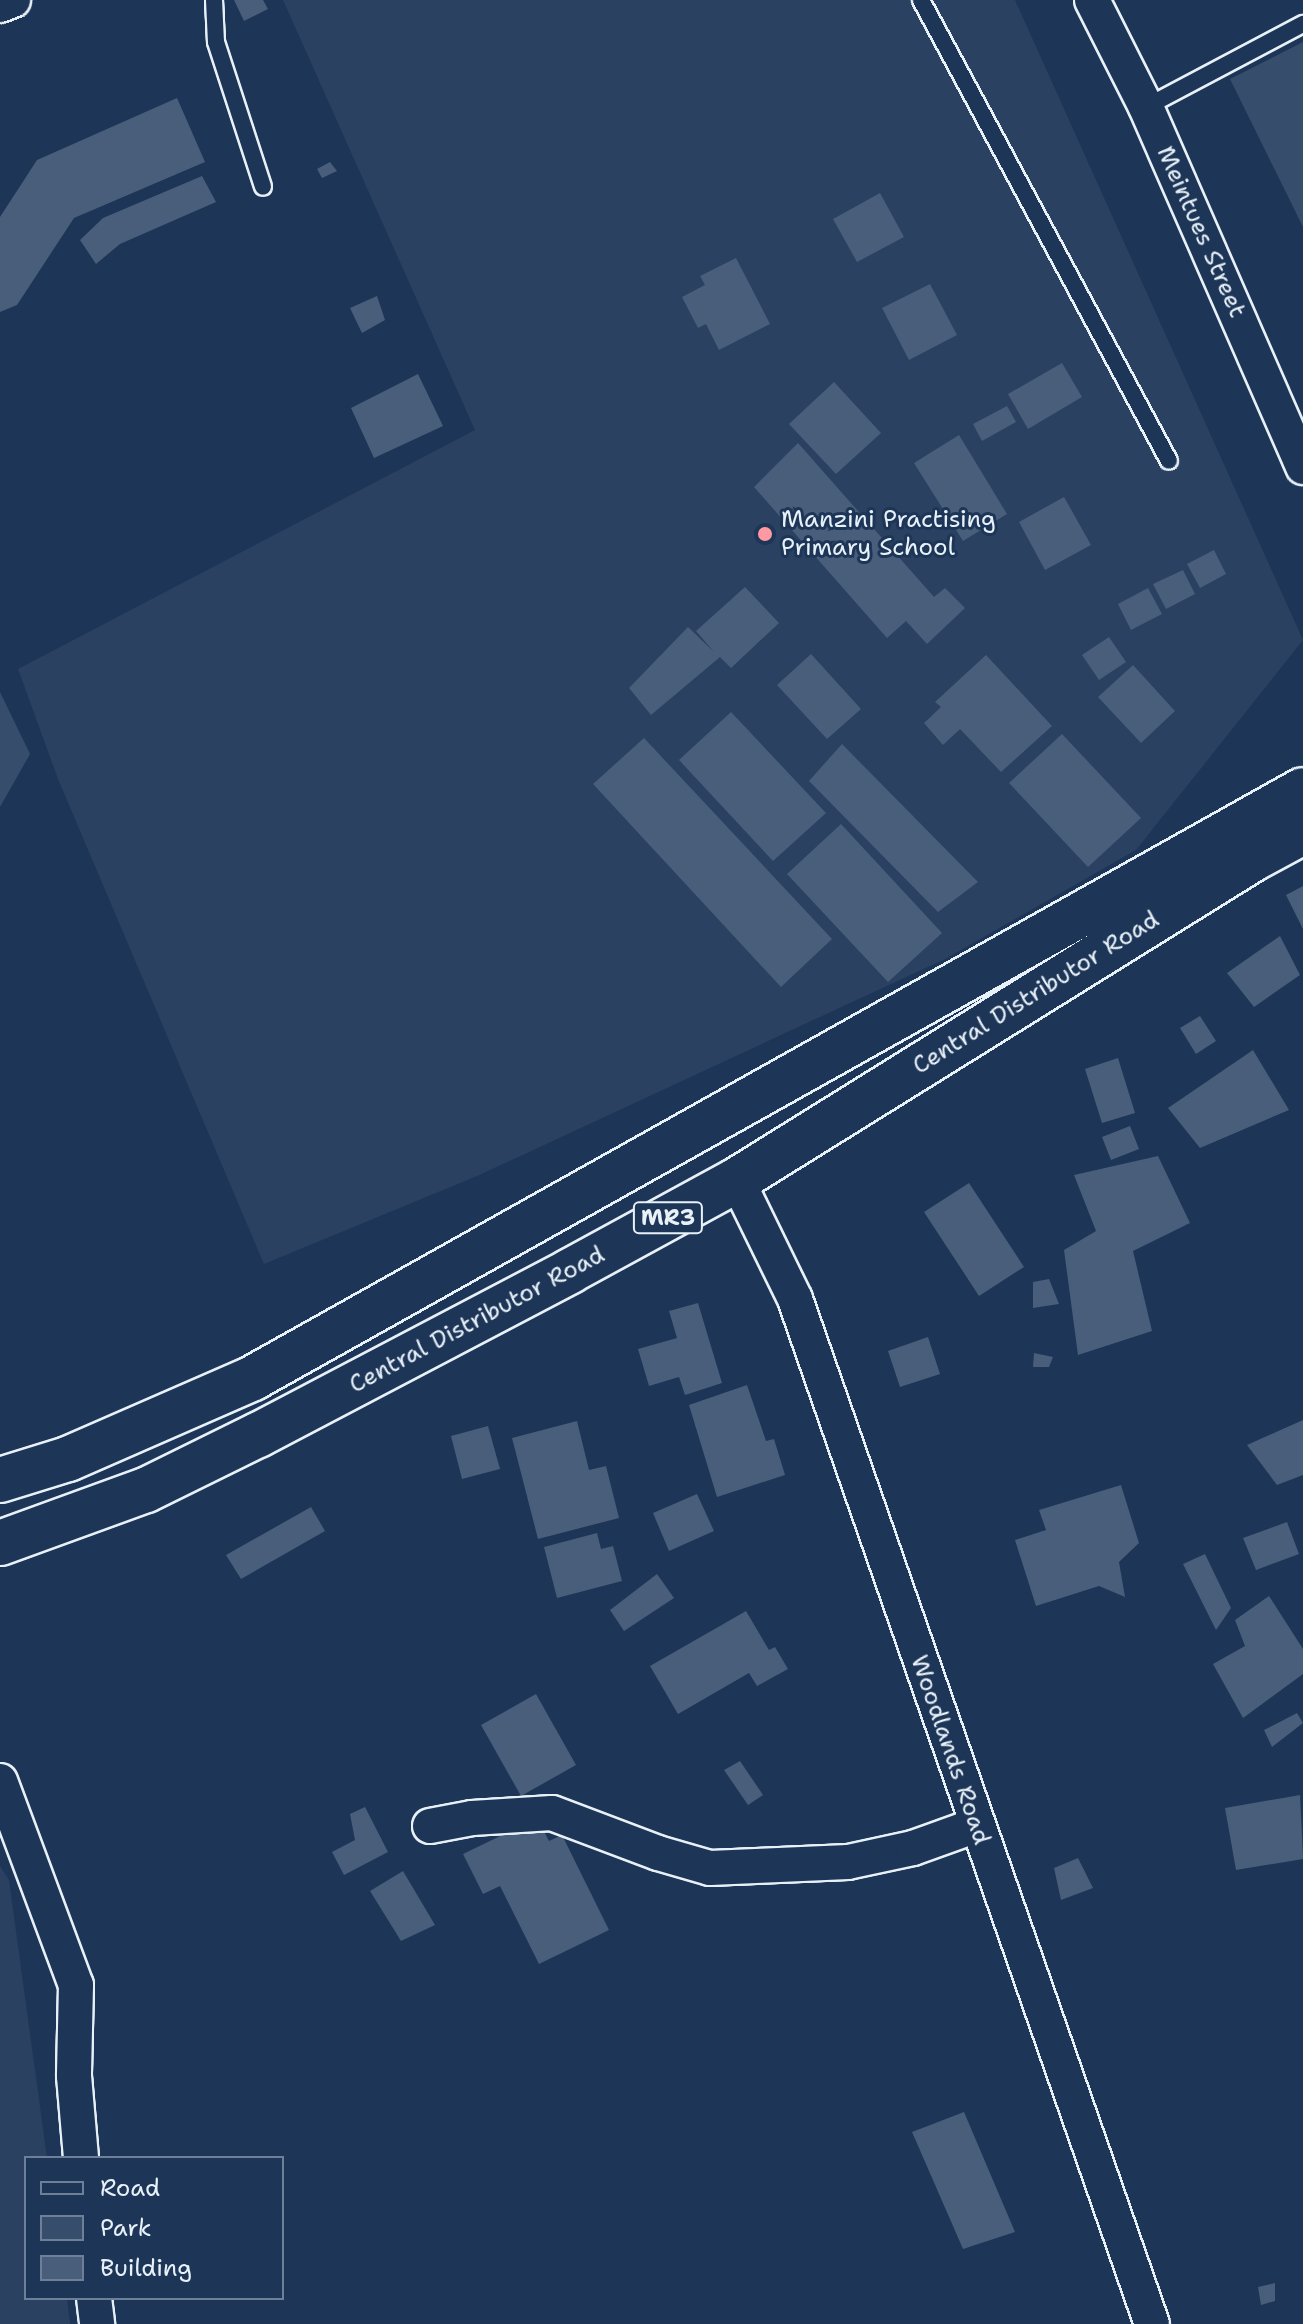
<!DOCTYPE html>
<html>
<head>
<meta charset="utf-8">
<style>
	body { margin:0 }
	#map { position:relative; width:1303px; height:2324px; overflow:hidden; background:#1d3557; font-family:"Shantell Sans",sans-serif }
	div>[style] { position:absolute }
	.built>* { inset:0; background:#2a4162 }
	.green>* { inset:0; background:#374d6c }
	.building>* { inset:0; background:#495e7a }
	.roads { filter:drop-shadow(2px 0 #e8f1f8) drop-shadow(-2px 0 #e8f1f8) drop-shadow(0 2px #e8f1f8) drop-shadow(0 -2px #e8f1f8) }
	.service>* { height:16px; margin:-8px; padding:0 8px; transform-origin:8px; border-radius:8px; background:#1d3557 }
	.minor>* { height:34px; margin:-17px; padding:0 17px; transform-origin:17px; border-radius:17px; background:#1d3557 }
	.trunk>* { height:44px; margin:-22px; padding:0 22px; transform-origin:22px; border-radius:22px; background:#1d3557 }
	.dots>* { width:22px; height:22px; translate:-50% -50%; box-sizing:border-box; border:4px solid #1d3557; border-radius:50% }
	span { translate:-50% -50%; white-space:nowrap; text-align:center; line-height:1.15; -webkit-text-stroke:6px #1d3557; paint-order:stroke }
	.shield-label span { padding:2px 6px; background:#1d3557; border:2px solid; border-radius:6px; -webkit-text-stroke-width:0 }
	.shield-label { font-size:22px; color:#e8f1f8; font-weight:700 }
	.street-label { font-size:24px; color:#e8f1f8 }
	.poi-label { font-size:24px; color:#e8f1f8 }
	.left { translate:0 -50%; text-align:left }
	.legend { position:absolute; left:24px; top:2156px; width:260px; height:144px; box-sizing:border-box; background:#1d3557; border:2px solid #6e8097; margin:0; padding:10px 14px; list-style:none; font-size:24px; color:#e8f1f8 }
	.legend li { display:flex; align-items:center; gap:16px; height:40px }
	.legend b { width:40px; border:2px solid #6e8097 }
</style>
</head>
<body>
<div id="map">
	<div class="built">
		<div style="clip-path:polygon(283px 0,1015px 0,1303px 640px,1136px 850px,945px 959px,477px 1176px,264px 1264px,58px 779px,18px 669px,475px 430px)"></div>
		<div style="clip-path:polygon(0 1866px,9px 1880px,47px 2158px,26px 2158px,26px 2298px,67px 2298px,70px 2324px,0 2324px)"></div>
	</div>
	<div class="green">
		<div style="clip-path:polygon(1303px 42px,1303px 227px,1230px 79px)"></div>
		<div style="clip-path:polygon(0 692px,30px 754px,0 807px)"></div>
	</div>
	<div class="building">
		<div style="clip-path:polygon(234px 0,263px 0,268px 9px,244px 21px)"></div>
		<div style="clip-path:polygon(177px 98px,205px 162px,74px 218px,17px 305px,0 312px,0 217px,37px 160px)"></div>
		<div style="clip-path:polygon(330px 162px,337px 171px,322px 178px,317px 169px)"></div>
		<div style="clip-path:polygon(202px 176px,216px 202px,120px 244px,96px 264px,80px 240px,103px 218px)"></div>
		<div style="clip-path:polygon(880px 193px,904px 237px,857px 262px,833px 219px)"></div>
		<div style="clip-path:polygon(736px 258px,770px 324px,719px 350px,706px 324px,698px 328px,682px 297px,705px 285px,700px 276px)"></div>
		<div style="clip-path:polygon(930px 284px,957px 335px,909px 360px,882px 308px)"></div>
		<div style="clip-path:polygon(377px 296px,385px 320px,362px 333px,350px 308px)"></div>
		<div style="clip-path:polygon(1062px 363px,1082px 397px,1028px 429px,1008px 394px)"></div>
		<div style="clip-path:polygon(418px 374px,443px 426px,374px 458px,351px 408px)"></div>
		<div style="clip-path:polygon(834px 382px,881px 433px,836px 474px,789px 424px)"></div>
		<div style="clip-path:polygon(1007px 406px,1016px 422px,982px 441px,973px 424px)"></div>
		<div style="clip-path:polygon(959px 435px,1007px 514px,963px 541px,914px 463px)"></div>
		<div style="clip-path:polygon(798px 443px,934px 597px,945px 588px,965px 608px,927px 644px,906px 621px,887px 638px,754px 487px)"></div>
		<div style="clip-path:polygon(1064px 497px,1091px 545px,1045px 570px,1019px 522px)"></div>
		<div style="clip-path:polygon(1214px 550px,1226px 574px,1200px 588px,1187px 564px)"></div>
		<div style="clip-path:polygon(1183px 570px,1195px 594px,1166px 609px,1153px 584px)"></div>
		<div style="clip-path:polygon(745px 587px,779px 623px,731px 668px,720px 657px,651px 715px,629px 688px,688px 627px,714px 652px,696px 631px)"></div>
		<div style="clip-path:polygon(1148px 588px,1162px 614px,1131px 630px,1118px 604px)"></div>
		<div style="clip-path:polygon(1109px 637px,1126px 662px,1099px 680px,1082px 655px)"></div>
		<div style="clip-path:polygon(811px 654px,861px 709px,827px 739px,777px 685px)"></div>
		<div style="clip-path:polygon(986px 655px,1052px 726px,1001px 772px,960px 729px,943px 745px,924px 723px,941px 707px,935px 702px)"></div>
		<div style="clip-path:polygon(1133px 665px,1175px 711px,1141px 743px,1098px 697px)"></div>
		<div style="clip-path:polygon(731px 712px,826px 813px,773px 861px,679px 760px)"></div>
		<div style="clip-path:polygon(1062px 734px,1141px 818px,1088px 867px,1009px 783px)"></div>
		<div style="clip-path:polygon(644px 738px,832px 939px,781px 987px,593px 784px)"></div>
		<div style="clip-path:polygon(842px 744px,978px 882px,938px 912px,809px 781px)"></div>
		<div style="clip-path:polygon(841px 824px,942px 933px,888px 982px,787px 874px)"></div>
		<div style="clip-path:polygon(1303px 886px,1303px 929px,1286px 895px)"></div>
		<div style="clip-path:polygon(1280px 936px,1300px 975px,1254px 1007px,1227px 973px)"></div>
		<div style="clip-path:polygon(1200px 1016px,1216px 1041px,1196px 1054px,1180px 1028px)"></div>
		<div style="clip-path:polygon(1253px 1050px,1289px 1110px,1200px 1148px,1168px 1108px)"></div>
		<div style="clip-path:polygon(1118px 1058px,1135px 1113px,1102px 1123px,1085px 1069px)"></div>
		<div style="clip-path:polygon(1130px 1126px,1139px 1149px,1111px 1160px,1102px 1137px)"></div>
		<div style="clip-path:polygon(1158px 1156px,1190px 1223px,1133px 1251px,1152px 1331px,1078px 1355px,1064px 1250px,1096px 1231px,1074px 1175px)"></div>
		<div style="clip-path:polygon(969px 1183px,1024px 1267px,979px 1296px,924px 1212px)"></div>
		<div style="clip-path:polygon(1049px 1279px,1059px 1304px,1033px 1308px,1033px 1282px)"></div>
		<div style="clip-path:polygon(698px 1303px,722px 1383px,685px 1395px,679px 1377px,649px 1386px,638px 1349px,677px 1338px,669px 1311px)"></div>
		<div style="clip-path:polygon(928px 1337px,940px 1374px,900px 1387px,888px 1351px)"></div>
		<div style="clip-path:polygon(1034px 1353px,1053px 1357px,1049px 1367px,1033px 1367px)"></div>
		<div style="clip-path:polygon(747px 1385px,766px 1441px,774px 1439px,785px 1475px,717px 1497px,689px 1405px)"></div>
		<div style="clip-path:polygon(1303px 1420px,1303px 1475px,1277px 1485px,1247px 1445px)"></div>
		<div style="clip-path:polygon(577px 1421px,589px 1470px,606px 1466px,619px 1518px,538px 1539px,512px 1438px)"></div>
		<div style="clip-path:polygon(488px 1426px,500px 1469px,462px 1479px,451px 1436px)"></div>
		<div style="clip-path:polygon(1121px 1485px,1139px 1543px,1119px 1562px,1125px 1597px,1099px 1586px,1036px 1606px,1015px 1540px,1046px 1530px,1039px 1510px)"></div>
		<div style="clip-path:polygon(697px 1494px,714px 1531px,669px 1551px,653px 1513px)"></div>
		<div style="clip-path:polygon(311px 1507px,325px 1531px,241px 1579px,226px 1555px)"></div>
		<div style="clip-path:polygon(1287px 1522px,1299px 1554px,1256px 1570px,1243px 1538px)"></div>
		<div style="clip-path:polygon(597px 1533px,601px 1549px,613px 1546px,622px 1581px,557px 1598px,544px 1547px)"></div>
		<div style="clip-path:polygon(1205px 1554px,1231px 1608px,1216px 1630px,1183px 1564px)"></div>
		<div style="clip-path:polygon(657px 1574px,674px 1598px,624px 1631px,610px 1610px)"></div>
		<div style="clip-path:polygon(1269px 1596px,1303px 1649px,1303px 1674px,1243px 1718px,1213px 1664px,1245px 1646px,1235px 1620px)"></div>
		<div style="clip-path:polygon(746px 1611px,769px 1650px,775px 1647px,788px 1669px,757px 1686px,749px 1673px,678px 1714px,650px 1666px)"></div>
		<div style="clip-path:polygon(536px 1694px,576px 1765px,521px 1796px,481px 1725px)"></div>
		<div style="clip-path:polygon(1297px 1713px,1303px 1723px,1272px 1747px,1264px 1730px)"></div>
		<div style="clip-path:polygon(740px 1761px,763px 1795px,748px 1805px,724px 1770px)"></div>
		<div style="clip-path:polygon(1300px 1795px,1303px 1859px,1236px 1870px,1225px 1808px)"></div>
		<div style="clip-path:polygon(365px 1807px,388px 1852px,344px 1875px,332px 1852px,355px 1840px,350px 1814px)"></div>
		<div style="clip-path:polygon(537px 1818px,549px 1841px,562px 1835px,609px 1930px,539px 1964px,500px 1886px,483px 1894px,463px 1854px)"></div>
		<div style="clip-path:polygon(1078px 1858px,1093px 1888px,1061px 1900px,1054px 1868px)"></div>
		<div style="clip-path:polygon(403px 1871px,435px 1925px,401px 1941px,370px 1891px)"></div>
		<div style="clip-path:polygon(964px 2112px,1015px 2232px,963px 2249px,912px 2132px)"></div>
		<div style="clip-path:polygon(1275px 2283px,1275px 2301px,1261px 2305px,1258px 2287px)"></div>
	</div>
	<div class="roads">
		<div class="service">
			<div style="left:214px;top:0;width:42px;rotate:87.3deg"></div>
			<div style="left:216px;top:42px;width:152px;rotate:72deg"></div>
			<div style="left:921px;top:0;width:523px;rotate:61.72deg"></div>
			<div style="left:1146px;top:107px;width:178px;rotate:-27.9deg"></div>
		</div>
		<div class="minor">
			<div style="left:1092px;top:0;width:120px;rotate:63.2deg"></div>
			<div style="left:1146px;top:107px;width:393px;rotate:66.4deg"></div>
			<div style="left:0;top:5px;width:14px;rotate:-21deg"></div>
			<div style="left:737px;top:1180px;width:132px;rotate:64deg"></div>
			<div style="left:795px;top:1299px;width:1085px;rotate:70.8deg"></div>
			<div style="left:0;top:1781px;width:218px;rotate:69.6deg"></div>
			<div style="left:76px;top:1985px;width:91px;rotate:91.3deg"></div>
			<div style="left:74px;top:2076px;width:82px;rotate:85.1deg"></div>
			<div style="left:430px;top:1826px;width:43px;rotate:-10.8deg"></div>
			<div style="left:472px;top:1818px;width:80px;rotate:-3.6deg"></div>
			<div style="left:552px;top:1813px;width:113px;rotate:20.7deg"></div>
			<div style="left:658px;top:1853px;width:54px;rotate:16.1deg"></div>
			<div style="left:710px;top:1868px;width:138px;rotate:-2.5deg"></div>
			<div style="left:848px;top:1862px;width:66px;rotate:-12.2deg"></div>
			<div style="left:913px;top:1848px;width:68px;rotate:-19.8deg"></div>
			<div style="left:94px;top:2298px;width:26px;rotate:83deg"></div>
		</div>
		<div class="trunk">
			<div style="left:0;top:1480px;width:71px;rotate:-17.2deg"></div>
			<div style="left:68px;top:1459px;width:202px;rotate:-23.6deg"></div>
			<div style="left:253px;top:1378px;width:1203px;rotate:-29.25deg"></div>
			<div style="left:0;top:1543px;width:155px;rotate:-20deg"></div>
			<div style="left:146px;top:1490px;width:125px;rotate:-26.2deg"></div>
			<div style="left:258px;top:1435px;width:352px;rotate:-27.7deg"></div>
			<div style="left:570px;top:1271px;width:190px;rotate:-28.6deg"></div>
			<div style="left:737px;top:1180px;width:608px;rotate:-31.89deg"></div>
			<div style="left:1253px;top:859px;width:57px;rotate:-28.4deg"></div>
		</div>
	</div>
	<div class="dots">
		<div style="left:765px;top:534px;background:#ff9aa2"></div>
	</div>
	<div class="shield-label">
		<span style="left:668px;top:1218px">MR3</span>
	</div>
	<div class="street-label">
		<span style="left:1201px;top:232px;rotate:66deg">Meintues Street</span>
		<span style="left:1036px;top:993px;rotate:-32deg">Central Distributor Road</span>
		<span style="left:477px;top:1320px;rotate:-28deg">Central Distributor Road</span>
		<span style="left:950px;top:1750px;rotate:71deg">Woodlands Road</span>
	</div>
	<div class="poi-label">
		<span class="left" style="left:781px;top:534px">Manzini Practising<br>Primary School</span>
	</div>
	<ul class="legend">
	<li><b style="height:10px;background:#1d3557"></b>Road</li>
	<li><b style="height:22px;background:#374d6c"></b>Park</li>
	<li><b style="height:22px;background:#495e7a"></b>Building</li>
	</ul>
</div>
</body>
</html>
